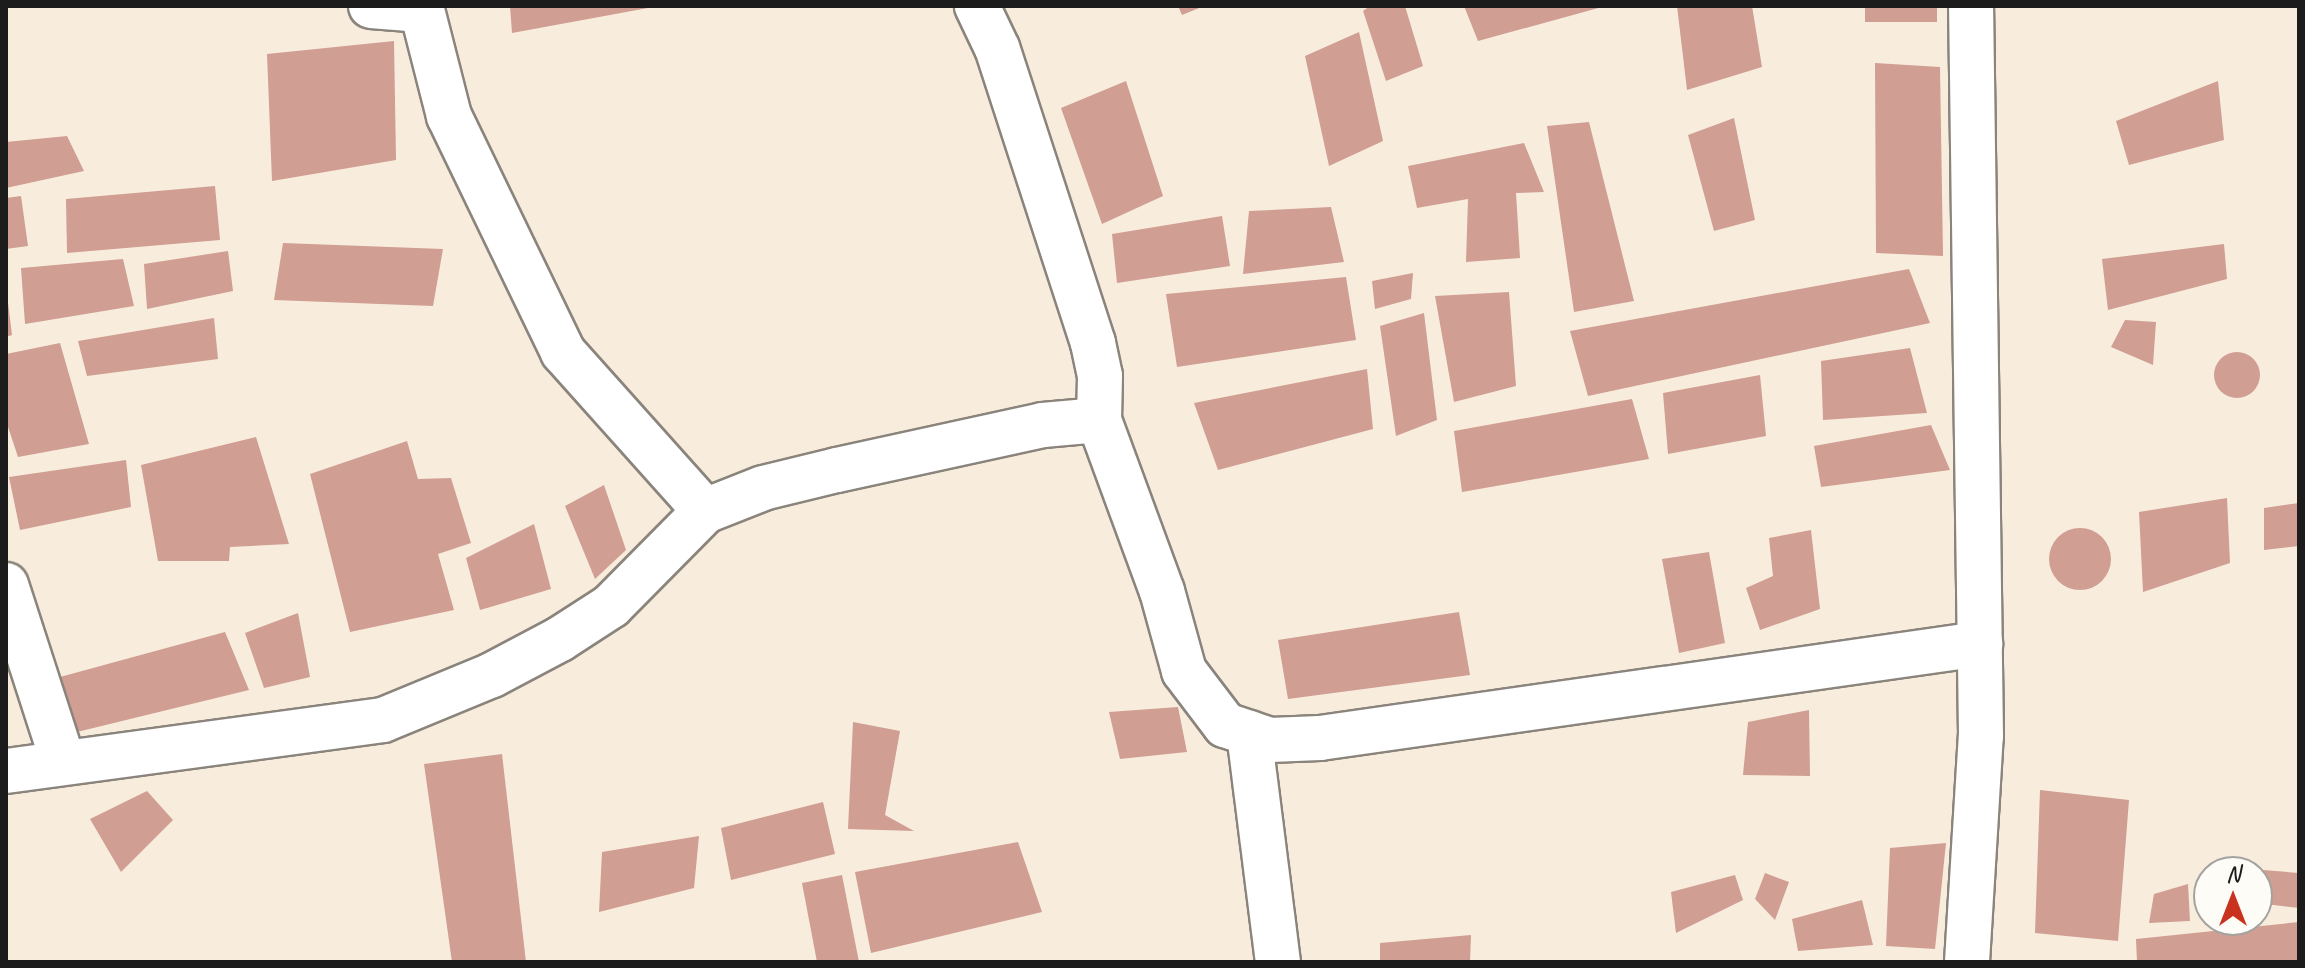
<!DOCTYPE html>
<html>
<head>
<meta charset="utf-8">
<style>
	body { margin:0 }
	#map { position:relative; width:2305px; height:968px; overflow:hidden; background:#f8eddd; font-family:Caveat,sans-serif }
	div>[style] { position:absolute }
	.building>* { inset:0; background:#d09e92 }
	.round { border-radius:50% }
	.roads { filter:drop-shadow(2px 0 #8a847c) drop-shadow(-2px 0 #8a847c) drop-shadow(0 2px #8a847c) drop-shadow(0 -2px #8a847c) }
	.minor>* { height:44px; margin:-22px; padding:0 22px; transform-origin:22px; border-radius:22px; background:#fff }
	span { translate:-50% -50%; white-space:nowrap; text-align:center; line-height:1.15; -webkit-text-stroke:7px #fdfcf7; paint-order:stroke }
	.frame { position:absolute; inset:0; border:8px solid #1c1c1c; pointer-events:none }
	.north { position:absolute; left:2193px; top:856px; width:80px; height:80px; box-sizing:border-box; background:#fdfcf7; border:2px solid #a3a29f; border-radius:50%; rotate:0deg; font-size:22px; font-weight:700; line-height:32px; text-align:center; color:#1c1c1c }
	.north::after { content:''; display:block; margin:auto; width:28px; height:36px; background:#c8321e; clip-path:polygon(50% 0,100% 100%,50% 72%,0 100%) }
</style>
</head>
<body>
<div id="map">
	<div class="building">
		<div style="clip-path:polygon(510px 6px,648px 6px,648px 8px,512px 33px)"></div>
		<div style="clip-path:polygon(1178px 6px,1204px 6px,1182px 15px)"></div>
		<div style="clip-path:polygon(1370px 6px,1405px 6px,1423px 66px,1386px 81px,1363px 11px)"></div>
		<div style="clip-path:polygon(1464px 6px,1602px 6px,1602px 7px,1478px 41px)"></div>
		<div style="clip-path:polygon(1677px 6px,1752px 6px,1762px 67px,1687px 90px)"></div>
		<div style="clip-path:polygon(1865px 6px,1937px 6px,1937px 22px,1865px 22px)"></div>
		<div style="clip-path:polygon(1359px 32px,1383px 141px,1329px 166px,1305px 56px)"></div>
		<div style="clip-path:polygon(394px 41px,396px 160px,272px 181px,267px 54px)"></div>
		<div style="clip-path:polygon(1875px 63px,1940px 67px,1943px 256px,1876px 253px)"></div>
		<div style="clip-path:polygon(1126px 81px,1163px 196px,1102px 224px,1061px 108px)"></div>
		<div style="clip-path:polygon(2218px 81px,2224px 140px,2129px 165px,2116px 121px)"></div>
		<div style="clip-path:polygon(1734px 118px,1755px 220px,1714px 231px,1688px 135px)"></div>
		<div style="clip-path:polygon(1589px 122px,1634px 301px,1574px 312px,1547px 126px)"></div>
		<div style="clip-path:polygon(67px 136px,84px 171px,6px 188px,6px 142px)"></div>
		<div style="clip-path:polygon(1524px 143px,1544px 192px,1516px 193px,1520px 258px,1466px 262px,1468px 199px,1417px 208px,1408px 166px)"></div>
		<div style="clip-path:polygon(215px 186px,220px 240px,67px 253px,66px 199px)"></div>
		<div style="clip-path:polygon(21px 196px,28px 246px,6px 249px,6px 198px)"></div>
		<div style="clip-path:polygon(1331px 207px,1344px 262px,1243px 274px,1249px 211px)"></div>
		<div style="clip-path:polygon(1222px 216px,1230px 266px,1117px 283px,1112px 234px)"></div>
		<div style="clip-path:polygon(283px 243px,443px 249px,433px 306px,274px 300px)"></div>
		<div style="clip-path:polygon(2224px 244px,2227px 279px,2108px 310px,2102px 259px)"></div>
		<div style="clip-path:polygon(228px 251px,233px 291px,147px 309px,144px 264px)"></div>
		<div style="clip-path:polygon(123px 259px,134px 306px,25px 324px,21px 268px)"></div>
		<div style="clip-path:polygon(1909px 269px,1930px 323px,1588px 396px,1570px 331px)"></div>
		<div style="clip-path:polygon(1413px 273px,1411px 299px,1375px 309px,1372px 281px)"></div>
		<div style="clip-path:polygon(1346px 277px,1356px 340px,1177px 367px,1166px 294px)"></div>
		<div style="clip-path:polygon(6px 286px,12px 335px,6px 337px)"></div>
		<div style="clip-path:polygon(1509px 292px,1516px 386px,1454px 402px,1435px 296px)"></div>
		<div style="clip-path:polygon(1424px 313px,1437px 420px,1396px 436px,1380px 326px)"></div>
		<div style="clip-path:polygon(214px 318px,218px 359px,87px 376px,78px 341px)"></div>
		<div style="clip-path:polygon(2125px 320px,2156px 322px,2153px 365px,2111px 347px)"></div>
		<div style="clip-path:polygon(60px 343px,89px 444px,18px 457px,6px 421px,6px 354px)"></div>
		<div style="clip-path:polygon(1910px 348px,1927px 413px,1823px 420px,1821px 361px)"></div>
		<div class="round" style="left:2214px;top:352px;width:46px;height:46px"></div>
		<div style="clip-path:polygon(1367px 369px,1373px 429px,1218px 470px,1194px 403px)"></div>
		<div style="clip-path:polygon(1760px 375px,1766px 436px,1668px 454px,1663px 393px)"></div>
		<div style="clip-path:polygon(1632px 399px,1649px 459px,1462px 492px,1454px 431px)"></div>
		<div style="clip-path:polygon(1931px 425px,1950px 470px,1821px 487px,1814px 446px)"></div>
		<div style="clip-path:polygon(256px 437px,289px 544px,230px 547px,229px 561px,158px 561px,141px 465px)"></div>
		<div style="clip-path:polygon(407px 441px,418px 479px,451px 478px,471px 543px,438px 554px,454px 610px,350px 632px,310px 474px)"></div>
		<div style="clip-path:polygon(126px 460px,131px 507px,20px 530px,9px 477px)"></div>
		<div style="clip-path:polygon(604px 485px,626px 550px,595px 579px,565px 506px)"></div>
		<div style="clip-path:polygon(2227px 498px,2230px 563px,2143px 592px,2139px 512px)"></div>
		<div style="clip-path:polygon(2299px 503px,2299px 546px,2264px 550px,2264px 508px)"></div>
		<div style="clip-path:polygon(534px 524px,551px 589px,480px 610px,466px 558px)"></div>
		<div class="round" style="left:2049px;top:528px;width:62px;height:62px"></div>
		<div style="clip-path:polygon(1811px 530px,1820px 609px,1760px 630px,1746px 588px,1773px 576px,1769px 538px)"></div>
		<div style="clip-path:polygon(1709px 552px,1725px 643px,1679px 653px,1662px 559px)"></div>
		<div style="clip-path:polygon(1459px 612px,1470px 675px,1288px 699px,1278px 640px)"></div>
		<div style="clip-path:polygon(298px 613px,310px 677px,264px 688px,245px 633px)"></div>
		<div style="clip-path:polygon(225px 632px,249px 690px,77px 732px,60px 677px)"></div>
		<div style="clip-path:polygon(1178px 707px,1187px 752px,1120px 759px,1109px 712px)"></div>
		<div style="clip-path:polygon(1809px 710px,1810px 776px,1743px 775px,1748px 722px)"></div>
		<div style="clip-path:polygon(853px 722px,900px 731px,885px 815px,914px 831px,848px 829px)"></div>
		<div style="clip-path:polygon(502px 754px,526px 962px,452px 962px,424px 764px)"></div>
		<div style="clip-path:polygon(2040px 790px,2129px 800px,2118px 941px,2035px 933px)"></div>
		<div style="clip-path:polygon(147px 791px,173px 820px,121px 872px,90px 819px)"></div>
		<div style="clip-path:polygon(823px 802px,835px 854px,731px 880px,721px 828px)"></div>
		<div style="clip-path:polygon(699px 836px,694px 888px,599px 912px,602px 852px)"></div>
		<div style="clip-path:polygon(1018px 842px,1042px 912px,871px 953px,855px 872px)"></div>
		<div style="clip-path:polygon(1946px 843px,1935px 949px,1886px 946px,1890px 848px)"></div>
		<div style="clip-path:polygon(2251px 869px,2299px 873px,2299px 908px,2257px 903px,2257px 872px)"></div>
		<div style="clip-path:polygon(1765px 873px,1789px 882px,1775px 920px,1755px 899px)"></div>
		<div style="clip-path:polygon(842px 875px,859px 962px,817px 962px,802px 883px)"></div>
		<div style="clip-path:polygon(1735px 875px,1743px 900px,1676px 933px,1671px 892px)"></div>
		<div style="clip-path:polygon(2188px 884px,2190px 921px,2149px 923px,2154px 894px)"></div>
		<div style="clip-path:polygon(1862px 900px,1873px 945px,1798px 951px,1792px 919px)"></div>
		<div style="clip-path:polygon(2299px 922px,2299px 962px,2137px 962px,2136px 939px)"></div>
		<div style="clip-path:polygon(1471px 935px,1470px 962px,1380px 962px,1380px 943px)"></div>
	</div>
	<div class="roads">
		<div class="minor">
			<div style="left:371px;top:6px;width:51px;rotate:4.5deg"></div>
			<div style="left:421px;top:6px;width:114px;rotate:75.7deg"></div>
			<div style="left:449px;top:116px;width:262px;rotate:64.2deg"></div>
			<div style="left:563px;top:352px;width:213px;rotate:48.2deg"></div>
			<div style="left:1099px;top:420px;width:182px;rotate:69.8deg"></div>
			<div style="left:1162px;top:591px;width:83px;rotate:74.6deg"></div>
			<div style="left:1184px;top:671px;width:68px;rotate:52.8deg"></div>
			<div style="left:1225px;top:725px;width:47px;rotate:18.4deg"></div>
			<div style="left:1270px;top:740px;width:50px;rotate:-2.3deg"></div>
			<div style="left:1320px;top:738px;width:667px;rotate:-8.11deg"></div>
			<div style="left:6px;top:585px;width:186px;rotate:72.1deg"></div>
			<div style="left:1249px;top:733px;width:231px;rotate:82.8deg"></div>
			<div style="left:6px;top:771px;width:380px;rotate:-7.7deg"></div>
			<div style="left:383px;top:720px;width:118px;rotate:-22.4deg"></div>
			<div style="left:492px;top:675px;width:77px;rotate:-27.9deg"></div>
			<div style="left:560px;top:639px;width:61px;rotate:-32.9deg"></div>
			<div style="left:611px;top:606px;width:134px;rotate:-45.3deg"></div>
			<div style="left:705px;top:511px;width:62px;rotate:-21.6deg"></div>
			<div style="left:763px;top:488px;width:76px;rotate:-13.7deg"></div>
			<div style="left:837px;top:470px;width:211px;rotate:-12.3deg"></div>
			<div style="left:1043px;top:425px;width:56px;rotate:-5.1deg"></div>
			<div style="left:1099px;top:420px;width:44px;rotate:-88.7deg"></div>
			<div style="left:1100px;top:376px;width:34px;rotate:-102deg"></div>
			<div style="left:1093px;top:343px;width:310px;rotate:-108deg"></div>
			<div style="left:997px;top:48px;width:47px;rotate:-115.5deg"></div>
			<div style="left:1967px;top:962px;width:226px;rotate:-86.5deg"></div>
			<div style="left:1981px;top:736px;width:730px;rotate:-90.78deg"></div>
		</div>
	</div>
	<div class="frame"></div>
	<div class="north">N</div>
</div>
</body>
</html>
